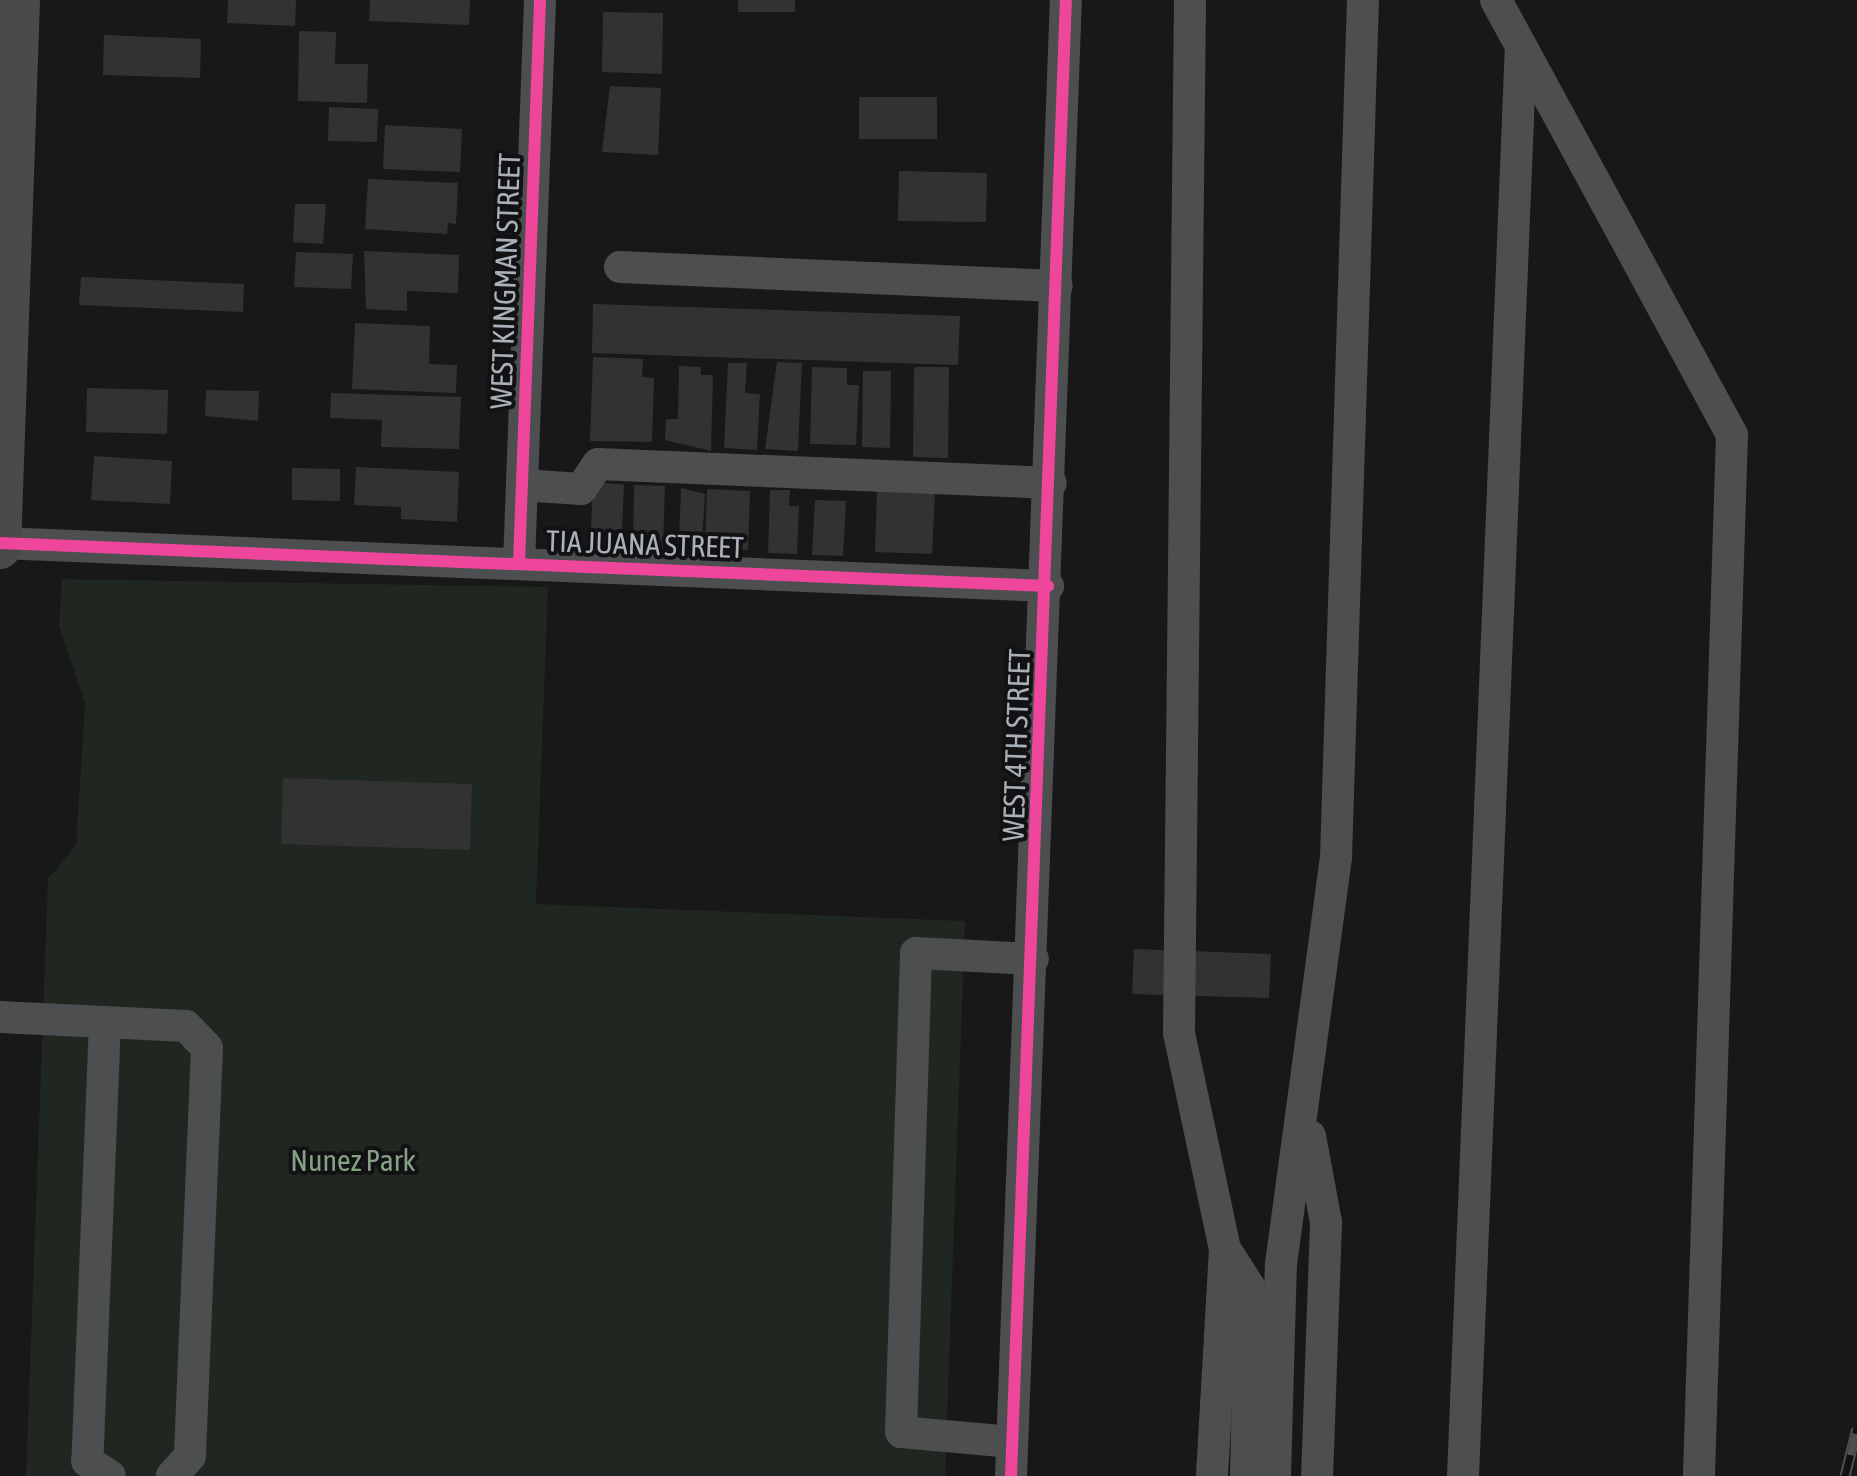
<!DOCTYPE html>
<html>
<head>
<meta charset="utf-8">
<style>
	body { margin:0 }
	#map { position:relative; width:1857px; height:1476px; overflow:hidden; background:#181818; font-family:"Asap Condensed",sans-serif }
	div>[style] { position:absolute }
	.green>* { inset:0; background:#202620 }
	.building>* { inset:0; background:#323233 }
	.minor>* { height:32px; margin:-16px; padding:0 16px; transform-origin:16px; border-radius:16px; background:#4c4e50 }
	.major>* { height:42px; margin:-21px; padding:0 21px; transform-origin:21px; border-radius:21px; background:#4a4a4c }
	.rail>* { height:11px; margin-top:-5.5px; transform-origin:0; background:repeating-linear-gradient(90deg,#121214 0 22px,#4d4e4f 0 44px); box-sizing:border-box; border-block:2px solid #4d4e4f }
	.cycleway>* { height:12px; margin:-6px; padding:0 6px; transform-origin:6px; border-radius:6px; background:#ed469a }
	span { translate:-50% -50%; white-space:nowrap; text-align:center; line-height:1.15; -webkit-text-stroke:8px #121214; paint-order:stroke }
	.street-label { font-size:30px; color:#aab0b7 }
	.park-label { font-size:30px; color:#86a083 }
</style>
</head>
<body>
<div id="map">
	<div class="green">
		<div style="clip-path:polygon(62px 579px,548px 587px,536px 904px,965px 921px,945px 1476px,26px 1476px,48px 879px,76px 845px,85px 703px,59px 626px)"></div>
	</div>
	<div class="building">
		<div style="clip-path:polygon(228px 0,296px 0,295px 26px,227px 23px)"></div>
		<div style="clip-path:polygon(370px 0,470px 0,469px 25px,369px 21px)"></div>
		<div style="clip-path:polygon(738px 0,795px 0,795px 12px,738px 12px)"></div>
		<div style="clip-path:polygon(603px 12px,663px 13px,662px 74px,602px 72px)"></div>
		<div style="clip-path:polygon(299px 31px,336px 32px,335px 64px,368px 64px,367px 103px,298px 101px)"></div>
		<div style="clip-path:polygon(104px 35px,201px 39px,200px 78px,103px 75px)"></div>
		<div style="clip-path:polygon(610px 86px,661px 88px,658px 155px,602px 152px)"></div>
		<div style="clip-path:polygon(859px 97px,937px 97px,937px 139px,859px 139px)"></div>
		<div style="clip-path:polygon(329px 107px,378px 109px,377px 142px,328px 141px)"></div>
		<div style="clip-path:polygon(385px 125px,462px 129px,460px 172px,383px 169px)"></div>
		<div style="clip-path:polygon(899px 171px,987px 173px,986px 222px,898px 221px)"></div>
		<div style="clip-path:polygon(368px 179px,458px 183px,456px 224px,448px 223px,447px 234px,365px 229px)"></div>
		<div style="clip-path:polygon(295px 204px,326px 204px,323px 244px,293px 242px)"></div>
		<div style="clip-path:polygon(364px 251px,459px 255px,458px 293px,407px 291px,407px 311px,366px 309px)"></div>
		<div style="clip-path:polygon(296px 252px,353px 254px,351px 289px,294px 287px)"></div>
		<div style="clip-path:polygon(81px 277px,244px 284px,243px 312px,79px 305px)"></div>
		<div style="clip-path:polygon(593px 304px,960px 316px,958px 365px,592px 353px)"></div>
		<div style="clip-path:polygon(355px 323px,430px 326px,429px 364px,457px 365px,456px 393px,352px 389px)"></div>
		<div style="clip-path:polygon(593px 357px,643px 359px,642px 377px,654px 378px,652px 442px,590px 441px)"></div>
		<div style="clip-path:polygon(777px 362px,802px 363px,798px 451px,765px 449px)"></div>
		<div style="clip-path:polygon(728px 363px,747px 363px,745px 393px,760px 394px,757px 450px,724px 448px)"></div>
		<div style="clip-path:polygon(679px 366px,701px 367px,701px 375px,713px 375px,711px 451px,665px 440px,666px 419px,678px 419px)"></div>
		<div style="clip-path:polygon(812px 367px,847px 368px,847px 385px,859px 385px,856px 445px,810px 444px)"></div>
		<div style="clip-path:polygon(914px 367px,949px 367px,948px 458px,913px 457px)"></div>
		<div style="clip-path:polygon(863px 371px,891px 371px,890px 448px,862px 447px)"></div>
		<div style="clip-path:polygon(87px 388px,168px 390px,167px 434px,86px 432px)"></div>
		<div style="clip-path:polygon(206px 390px,259px 391px,258px 421px,205px 416px)"></div>
		<div style="clip-path:polygon(331px 393px,461px 397px,459px 449px,381px 447px,382px 420px,330px 418px)"></div>
		<div style="clip-path:polygon(94px 456px,172px 461px,170px 504px,91px 500px)"></div>
		<div style="clip-path:polygon(356px 467px,459px 472px,457px 522px,401px 519px,401px 507px,354px 505px)"></div>
		<div style="clip-path:polygon(292px 468px,340px 469px,340px 501px,292px 500px)"></div>
		<div style="clip-path:polygon(593px 483px,624px 484px,622px 530px,591px 529px)"></div>
		<div style="clip-path:polygon(634px 485px,665px 486px,663px 549px,633px 548px)"></div>
		<div style="clip-path:polygon(681px 488px,705px 494px,702px 542px,679px 541px)"></div>
		<div style="clip-path:polygon(707px 489px,750px 491px,748px 550px,705px 548px)"></div>
		<div style="clip-path:polygon(770px 490px,790px 490px,789px 506px,799px 506px,797px 554px,768px 553px)"></div>
		<div style="clip-path:polygon(877px 491px,935px 493px,932px 554px,875px 552px)"></div>
		<div style="clip-path:polygon(815px 500px,846px 501px,843px 556px,812px 555px)"></div>
		<div style="clip-path:polygon(283px 778px,472px 784px,470px 850px,281px 844px)"></div>
		<div style="clip-path:polygon(1134px 949px,1271px 954px,1269px 998px,1132px 994px)"></div>
	</div>
	<div class="minor">
		<div style="left:1190px;top:0;width:1033px;rotate:90.61deg"></div>
		<div style="left:1179px;top:1033px;width:221px;rotate:78deg"></div>
		<div style="left:1225px;top:1249px;width:227px;rotate:93.3deg"></div>
		<div style="left:1496px;top:0;width:495px;rotate:61.5deg"></div>
		<div style="left:1732px;top:435px;width:1042px;rotate:91.82deg"></div>
		<div style="left:620px;top:267px;width:437px;rotate:2.5deg"></div>
		<div style="left:522px;top:485px;width:59px;rotate:3.9deg"></div>
		<div style="left:581px;top:489px;width:30px;rotate:-56deg"></div>
		<div style="left:598px;top:464px;width:453px;rotate:2.4deg"></div>
		<div style="left:0;top:543px;width:1049px;rotate:2.35deg"></div>
		<div style="left:519px;top:563px;width:563px;rotate:-87.86deg"></div>
		<div style="left:0;top:1017px;width:186px;rotate:2.8deg"></div>
		<div style="left:186px;top:1026px;width:30px;rotate:46deg"></div>
		<div style="left:207px;top:1048px;width:408px;rotate:92.4deg"></div>
		<div style="left:190px;top:1456px;width:27px;rotate:132deg"></div>
		<div style="left:105px;top:1022px;width:439px;rotate:92.3deg"></div>
		<div style="left:87px;top:1461px;width:27px;rotate:33deg"></div>
		<div style="left:1310px;top:1136px;width:87px;rotate:79.5deg"></div>
		<div style="left:1326px;top:1222px;width:254px;rotate:92deg"></div>
		<div style="left:1225px;top:1249px;width:46px;rotate:57.3deg"></div>
		<div style="left:1250px;top:1288px;width:188px;rotate:91.2deg"></div>
		<div style="left:1012px;top:1442px;width:111px;rotate:-174.9deg"></div>
		<div style="left:901px;top:1432px;width:479px;rotate:-88.2deg"></div>
		<div style="left:916px;top:953px;width:117px;rotate:2.9deg"></div>
		<div style="left:1011px;top:1476px;width:1477px;rotate:-87.87deg"></div>
		<div style="left:1275px;top:1476px;width:212px;rotate:-88.4deg"></div>
		<div style="left:1281px;top:1264px;width:410px;rotate:-82.3deg"></div>
		<div style="left:1336px;top:858px;width:858px;rotate:-88.2deg"></div>
		<div style="left:1463px;top:1476px;width:1430px;rotate:-87.68deg"></div>
	</div>
	<div class="major">
		<div style="left:0;top:548px;width:548px;rotate:-88.01deg"></div>
	</div>
	<div class="rail">
		<div style="left:1845px;top:1476px;width:49px;rotate:-76deg"></div>
	</div>
	<div class="cycleway">
		<div style="left:0;top:543px;width:1049px;rotate:2.35deg"></div>
		<div style="left:519px;top:563px;width:563px;rotate:-87.86deg"></div>
		<div style="left:1011px;top:1476px;width:1477px;rotate:-87.87deg"></div>
	</div>
	<div class="street-label">
		<span style="left:505px;top:281px;rotate:-88deg">WEST KINGMAN STREET</span>
		<span style="left:645px;top:544px;rotate:2deg">TIA JUANA STREET</span>
		<span style="left:1016px;top:745px;rotate:-88deg">WEST 4TH STREET</span>
	</div>
	<div class="park-label">
		<span style="left:353px;top:1160px">Nunez Park</span>
	</div>
</div>
</body>
</html>
